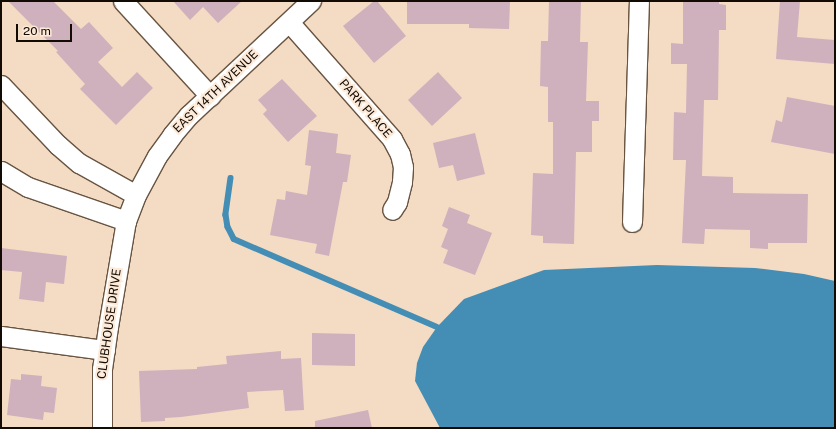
<!DOCTYPE html>
<html>
<head>
<meta charset="utf-8">
<style>
	body { margin:0 }
	#map { position:relative; width:836px; height:429px; overflow:hidden; background:#f3dbc4; font-family:"Public Sans",sans-serif }
	div>[style] { position:absolute }
	.water>* { inset:0; background:#448db4 }
	.stream>* { height:5.5px; margin:-2.75px; padding:0 2.75px; transform-origin:2.75px; border-radius:2.75px; background:#448db4 }
	.building>* { inset:0; background:#cfb0bd }
	.roads { filter:drop-shadow(1px 0 #685441) drop-shadow(-1px 0 #685441) drop-shadow(0 1px #685441) drop-shadow(0 -1px #685441) }
	.minor>* { height:19px; margin:-9.5px; padding:0 9.5px; transform-origin:9.5px; border-radius:9.5px; background:#fff }
	span { translate:-50% -50%; white-space:nowrap; text-align:center; line-height:1.15; -webkit-text-stroke:4px #fce9d7; paint-order:stroke }
	.street-label { font-size:12px; color:#120b04 }
	.frame { position:absolute; inset:0; border:2px solid #120b04; pointer-events:none }
	.scale { position:absolute; left:16px; top:24px; width:56px; height:18px; box-sizing:border-box; border:2px solid #120b04; border-top:0; padding-left:5px; font-size:12px; line-height:14px; white-space:nowrap; color:#120b04; -webkit-text-stroke:3px #fce9d7; paint-order:stroke }
</style>
</head>
<body>
<div id="map">
	<div class="water">
		<div style="clip-path:polygon(657px 265px,755px 268px,804px 274px,835px 281px,835px 428px,440px 428px,415px 381px,417px 363px,423px 347px,437px 327px,464px 299px,544px 270px)"></div>
	</div>
	<div class="stream">
		<div style="left:231px;top:178px;width:37px;rotate:98deg"></div>
		<div style="left:226px;top:215px;width:12px;rotate:81deg"></div>
		<div style="left:228px;top:227px;width:13px;rotate:63deg"></div>
		<div style="left:234px;top:239px;width:221px;rotate:23.4deg"></div>
	</div>
	<div class="building">
		<div style="clip-path:polygon(8px 1px,53px 1px,81px 29px,89px 22px,113px 48px,98px 62px,122px 87px,137px 72px,153px 88px,116px 125px,80px 89px,85px 84px,56px 52px,58px 51px)"></div>
		<div style="clip-path:polygon(173px 1px,242px 1px,218px 23px,203px 7px,190px 20px)"></div>
		<div style="clip-path:polygon(374px 1px,377px 1px,406px 36px,374px 63px,343px 26px)"></div>
		<div style="clip-path:polygon(407px 1px,510px 1px,509px 29px,469px 28px,469px 24px,407px 24px)"></div>
		<div style="clip-path:polygon(549px 1px,581px 1px,580px 42px,588px 42px,586px 101px,599px 101px,599px 121px,592px 121px,592px 152px,576px 152px,574px 244px,543px 243px,543px 236px,531px 235px,533px 173px,553px 174px,553px 122px,548px 122px,548px 87px,540px 86px,541px 41px,548px 41px)"></div>
		<div style="clip-path:polygon(683px 1px,719px 1px,719px 4px,726px 5px,726px 30px,719px 30px,718px 100px,704px 100px,702px 176px,733px 177px,733px 193px,808px 194px,807px 243px,768px 243px,768px 249px,750px 248px,750px 230px,705px 229px,704px 244px,682px 243px,686px 160px,673px 160px,674px 112px,686px 113px,687px 64px,671px 64px,671px 43px,683px 44px)"></div>
		<div style="clip-path:polygon(780px 1px,800px 1px,797px 37px,835px 40px,835px 64px,776px 59px)"></div>
		<div style="clip-path:polygon(438px 72px,462px 98px,432px 126px,408px 100px)"></div>
		<div style="clip-path:polygon(282px 79px,317px 116px,288px 142px,263px 114px,267px 110px,258px 100px)"></div>
		<div style="clip-path:polygon(787px 97px,835px 106px,835px 154px,771px 142px,776px 120px,782px 122px)"></div>
		<div style="clip-path:polygon(309px 130px,338px 134px,336px 153px,351px 155px,347px 182px,343px 182px,329px 256px,315px 253px,317px 244px,270px 235px,277px 199px,285px 200px,286px 191px,307px 195px,311px 166px,305px 165px)"></div>
		<div style="clip-path:polygon(475px 133px,485px 174px,457px 181px,453px 165px,439px 168px,433px 143px)"></div>
		<div style="clip-path:polygon(449px 207px,470px 215px,467px 223px,492px 233px,475px 275px,443px 263px,448px 250px,441px 247px,448px 229px,442px 226px)"></div>
		<div style="clip-path:polygon(1px 248px,67px 256px,64px 284px,46px 282px,44px 302px,19px 299px,22px 272px,1px 270px)"></div>
		<div style="clip-path:polygon(312px 333px,355px 334px,355px 366px,312px 365px)"></div>
		<div style="clip-path:polygon(281px 351px,281px 359px,301px 358px,304px 410px,285px 411px,283px 390px,247px 392px,249px 408px,181px 417px,165px 418px,165px 421px,141px 422px,139px 371px,197px 369px,197px 367px,227px 364px,226px 356px)"></div>
		<div style="clip-path:polygon(21px 374px,42px 376px,41px 386px,57px 388px,54px 413px,44px 412px,43px 420px,7px 415px,11px 379px,21px 380px)"></div>
		<div style="clip-path:polygon(368px 410px,372px 428px,315px 428px,315px 421px)"></div>
	</div>
	<div class="roads">
		<div class="minor">
			<div style="left:123px;top:1px;width:129px;rotate:47.5deg"></div>
			<div style="left:289px;top:22px;width:156px;rotate:48.6deg"></div>
			<div style="left:392px;top:139px;width:17px;rotate:62deg"></div>
			<div style="left:400px;top:154px;width:13px;rotate:77deg"></div>
			<div style="left:403px;top:167px;width:15px;rotate:94deg"></div>
			<div style="left:402px;top:182px;width:21px;rotate:104deg"></div>
			<div style="left:397px;top:202px;width:9px;rotate:122deg"></div>
			<div style="left:1px;top:85px;width:83px;rotate:46.5deg"></div>
			<div style="left:58px;top:145px;width:28px;rotate:41deg"></div>
			<div style="left:79px;top:163px;width:65px;rotate:29.3deg"></div>
			<div style="left:1px;top:171px;width:31px;rotate:31deg"></div>
			<div style="left:28px;top:187px;width:104px;rotate:19.1deg"></div>
			<div style="left:632px;top:222px;width:221px;rotate:-88.2deg"></div>
			<div style="left:1px;top:336px;width:105px;rotate:7.7deg"></div>
			<div style="left:102px;top:428px;width:59px;rotate:-90deg"></div>
			<div style="left:102px;top:369px;width:42px;rotate:-81.9deg"></div>
			<div style="left:108px;top:327px;width:108px;rotate:-80.4deg"></div>
			<div style="left:126px;top:221px;width:28px;rotate:-69deg"></div>
			<div style="left:136px;top:195px;width:44px;rotate:-61.7deg"></div>
			<div style="left:157px;top:156px;width:26px;rotate:-54deg"></div>
			<div style="left:172px;top:135px;width:26px;rotate:-50deg"></div>
			<div style="left:189px;top:115px;width:167px;rotate:-43.1deg"></div>
		</div>
	</div>
	<div class="street-label">
		<span style="left:216px;top:92px;rotate:-44deg">EAST 14TH AVENUE</span>
		<span style="left:365px;top:109px;rotate:49deg">PARK PLACE</span>
		<span style="left:110px;top:324px;rotate:-82deg">CLUBHOUSE DRIVE</span>
	</div>
	<div class="frame"></div>
	<div class="scale">20 m</div>
</div>
</body>
</html>
